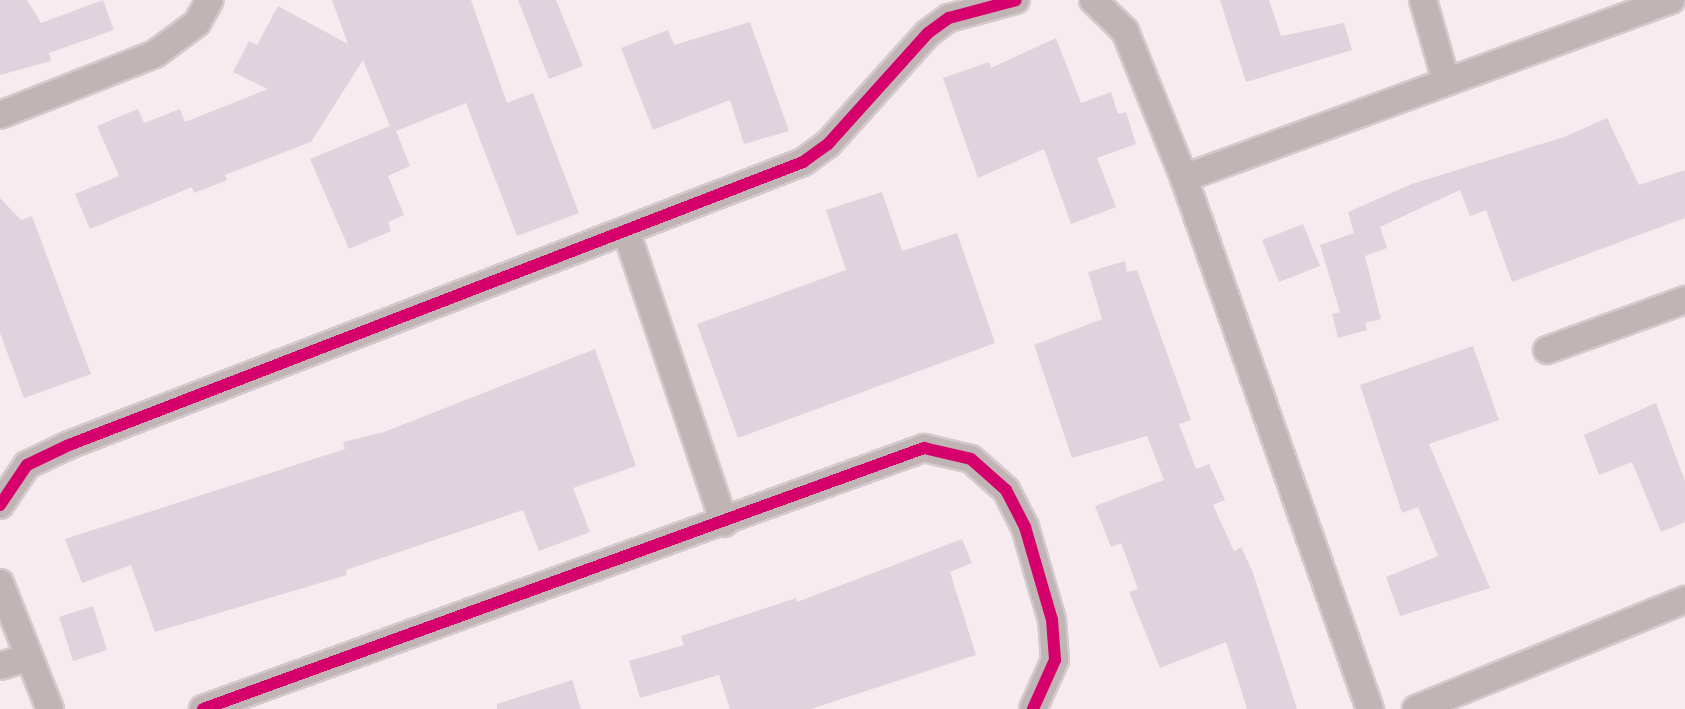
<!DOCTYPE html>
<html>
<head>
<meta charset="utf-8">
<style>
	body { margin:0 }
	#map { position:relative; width:1685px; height:709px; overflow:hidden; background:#f7ebef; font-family:Merriweather,serif }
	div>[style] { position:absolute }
	.building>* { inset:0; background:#e1d3dd }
	.roads { filter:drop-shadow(2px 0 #d3cacd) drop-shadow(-2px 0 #d3cacd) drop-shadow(0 2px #d3cacd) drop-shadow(0 -2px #d3cacd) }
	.minor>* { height:26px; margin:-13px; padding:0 13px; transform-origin:13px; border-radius:13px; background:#c0b4b4 }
	.cycleway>* { height:12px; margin:-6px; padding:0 6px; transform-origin:6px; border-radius:6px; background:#d6006c }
	span { translate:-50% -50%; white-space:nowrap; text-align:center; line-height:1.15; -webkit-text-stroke:7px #fdf8fa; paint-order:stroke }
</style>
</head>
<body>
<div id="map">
	<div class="building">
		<div style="clip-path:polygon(0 0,27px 0,41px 23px,103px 0,114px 30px,49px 53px,51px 61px,0 75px)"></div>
		<div style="clip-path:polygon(332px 0,471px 0,507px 103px,533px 93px,579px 213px,517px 236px,466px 103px,396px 131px,410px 166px,388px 176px,404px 215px,388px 222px,391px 231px,349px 249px,310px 159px,390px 126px,363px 60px,311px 142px,225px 175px,227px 180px,194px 193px,192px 187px,90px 229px,75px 194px,119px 176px,97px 126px,138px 109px,144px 123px,180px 109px,185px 122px,268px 89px,233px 72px,249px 41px,257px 45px,278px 6px,348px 44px)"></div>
		<div style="clip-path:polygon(518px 0,556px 0,583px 66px,549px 79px)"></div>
		<div style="clip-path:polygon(1220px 0,1269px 0,1281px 36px,1344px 23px,1352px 50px,1246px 82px)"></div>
		<div style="clip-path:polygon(750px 22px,789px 131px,744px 144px,730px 100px,653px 130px,621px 48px,668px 30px,674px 45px)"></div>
		<div style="clip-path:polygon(1056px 38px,1081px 103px,1111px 92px,1118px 114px,1126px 112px,1136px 144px,1097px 158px,1116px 207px,1071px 224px,1044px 149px,978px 178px,943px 78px,989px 62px,991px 68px)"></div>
		<div style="clip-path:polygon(1607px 118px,1639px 185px,1685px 170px,1685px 218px,1512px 282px,1486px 210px,1470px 216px,1460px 190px,1380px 227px,1387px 248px,1365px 256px,1381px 319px,1365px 323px,1367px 330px,1338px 338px,1332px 314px,1340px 312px,1320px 245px,1354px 233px,1348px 212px,1412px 184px,1564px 137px)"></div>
		<div style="clip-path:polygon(882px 192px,902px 251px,957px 233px,995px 343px,738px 438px,697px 324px,846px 270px,826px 210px)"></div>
		<div style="clip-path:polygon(0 198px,21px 220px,32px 216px,91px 374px,24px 398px,0 333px)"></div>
		<div style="clip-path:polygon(1303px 224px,1320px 266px,1279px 282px,1262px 240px)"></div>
		<div style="clip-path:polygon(1125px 261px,1127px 272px,1137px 270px,1191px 420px,1179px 424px,1196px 469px,1209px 464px,1225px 500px,1213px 505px,1234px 551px,1241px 547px,1252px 570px,1297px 709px,1247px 709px,1226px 642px,1160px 668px,1129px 592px,1138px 589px,1121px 543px,1111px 547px,1095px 506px,1164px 480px,1147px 436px,1072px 458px,1034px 345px,1102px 319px,1088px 272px)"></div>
		<div style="clip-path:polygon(1473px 346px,1499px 420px,1429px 444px,1490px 588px,1400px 616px,1386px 577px,1438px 556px,1418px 507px,1402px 513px,1360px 385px)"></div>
		<div style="clip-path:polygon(595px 349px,636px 466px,573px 488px,590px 532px,539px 551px,523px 510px,346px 570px,347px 575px,155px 632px,131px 565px,82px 583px,65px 539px,345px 449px,343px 442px,384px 432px)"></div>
		<div style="clip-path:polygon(1656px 403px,1685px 481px,1685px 522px,1661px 532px,1632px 462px,1599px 475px,1584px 435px)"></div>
		<div style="clip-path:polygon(962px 539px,972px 563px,950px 572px,976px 655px,811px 709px,730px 709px,719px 675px,640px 698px,629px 661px,684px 645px,681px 636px,796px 598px,797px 602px)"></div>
		<div style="clip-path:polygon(93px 606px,107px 650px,73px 661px,59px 617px)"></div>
		<div style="clip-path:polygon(572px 680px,581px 709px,497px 709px,497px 704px)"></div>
	</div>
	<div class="roads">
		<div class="minor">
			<div style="left:1093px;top:0;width:45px;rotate:44.1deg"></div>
			<div style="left:1125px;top:31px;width:158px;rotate:68.1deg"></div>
			<div style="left:1184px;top:178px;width:563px;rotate:70.7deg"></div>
			<div style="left:1423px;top:0;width:84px;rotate:74.1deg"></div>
			<div style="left:0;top:115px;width:167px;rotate:-21.5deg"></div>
			<div style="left:155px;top:54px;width:52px;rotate:-36.4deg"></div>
			<div style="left:197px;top:23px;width:26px;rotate:-61deg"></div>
			<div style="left:1184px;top:178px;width:519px;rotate:-20.08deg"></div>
			<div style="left:626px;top:231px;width:308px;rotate:71.4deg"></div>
			<div style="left:1547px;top:350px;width:147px;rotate:-19.9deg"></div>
			<div style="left:0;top:505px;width:48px;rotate:-56deg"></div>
			<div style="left:27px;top:465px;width:47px;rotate:-25.5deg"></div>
			<div style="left:69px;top:445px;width:787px;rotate:-21.08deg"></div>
			<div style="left:803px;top:162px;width:31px;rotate:-36deg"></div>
			<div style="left:828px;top:144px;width:149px;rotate:-48deg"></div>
			<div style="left:928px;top:33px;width:26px;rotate:-36deg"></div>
			<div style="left:949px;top:18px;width:69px;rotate:-15deg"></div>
			<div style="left:0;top:583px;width:136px;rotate:68.4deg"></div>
			<div style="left:0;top:666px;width:30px;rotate:-17deg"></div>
			<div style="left:203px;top:709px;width:767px;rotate:-19.9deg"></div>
			<div style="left:924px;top:448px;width:48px;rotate:13.2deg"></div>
			<div style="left:971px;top:459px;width:47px;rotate:41.5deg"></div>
			<div style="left:1006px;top:490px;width:42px;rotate:62.8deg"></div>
			<div style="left:1025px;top:527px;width:97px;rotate:73.8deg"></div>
			<div style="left:1052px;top:620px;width:40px;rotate:85.7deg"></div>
			<div style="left:1055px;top:660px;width:54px;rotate:114.2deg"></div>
			<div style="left:1416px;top:709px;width:290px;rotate:-22.1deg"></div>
		</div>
	</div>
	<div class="cycleway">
		<div style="left:0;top:505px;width:48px;rotate:-56deg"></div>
		<div style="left:27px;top:465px;width:47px;rotate:-25.5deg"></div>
		<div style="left:69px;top:445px;width:787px;rotate:-21.08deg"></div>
		<div style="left:803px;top:162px;width:31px;rotate:-36deg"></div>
		<div style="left:828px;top:144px;width:149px;rotate:-48deg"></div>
		<div style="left:928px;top:33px;width:26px;rotate:-36deg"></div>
		<div style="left:949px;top:18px;width:69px;rotate:-15deg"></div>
		<div style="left:203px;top:709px;width:767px;rotate:-19.9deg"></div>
		<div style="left:924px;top:448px;width:48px;rotate:13.2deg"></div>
		<div style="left:971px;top:459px;width:47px;rotate:41.5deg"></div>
		<div style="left:1006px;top:490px;width:42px;rotate:62.8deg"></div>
		<div style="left:1025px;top:527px;width:97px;rotate:73.8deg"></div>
		<div style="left:1052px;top:620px;width:40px;rotate:85.7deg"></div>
		<div style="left:1055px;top:660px;width:54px;rotate:114.2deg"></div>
	</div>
</div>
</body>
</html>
